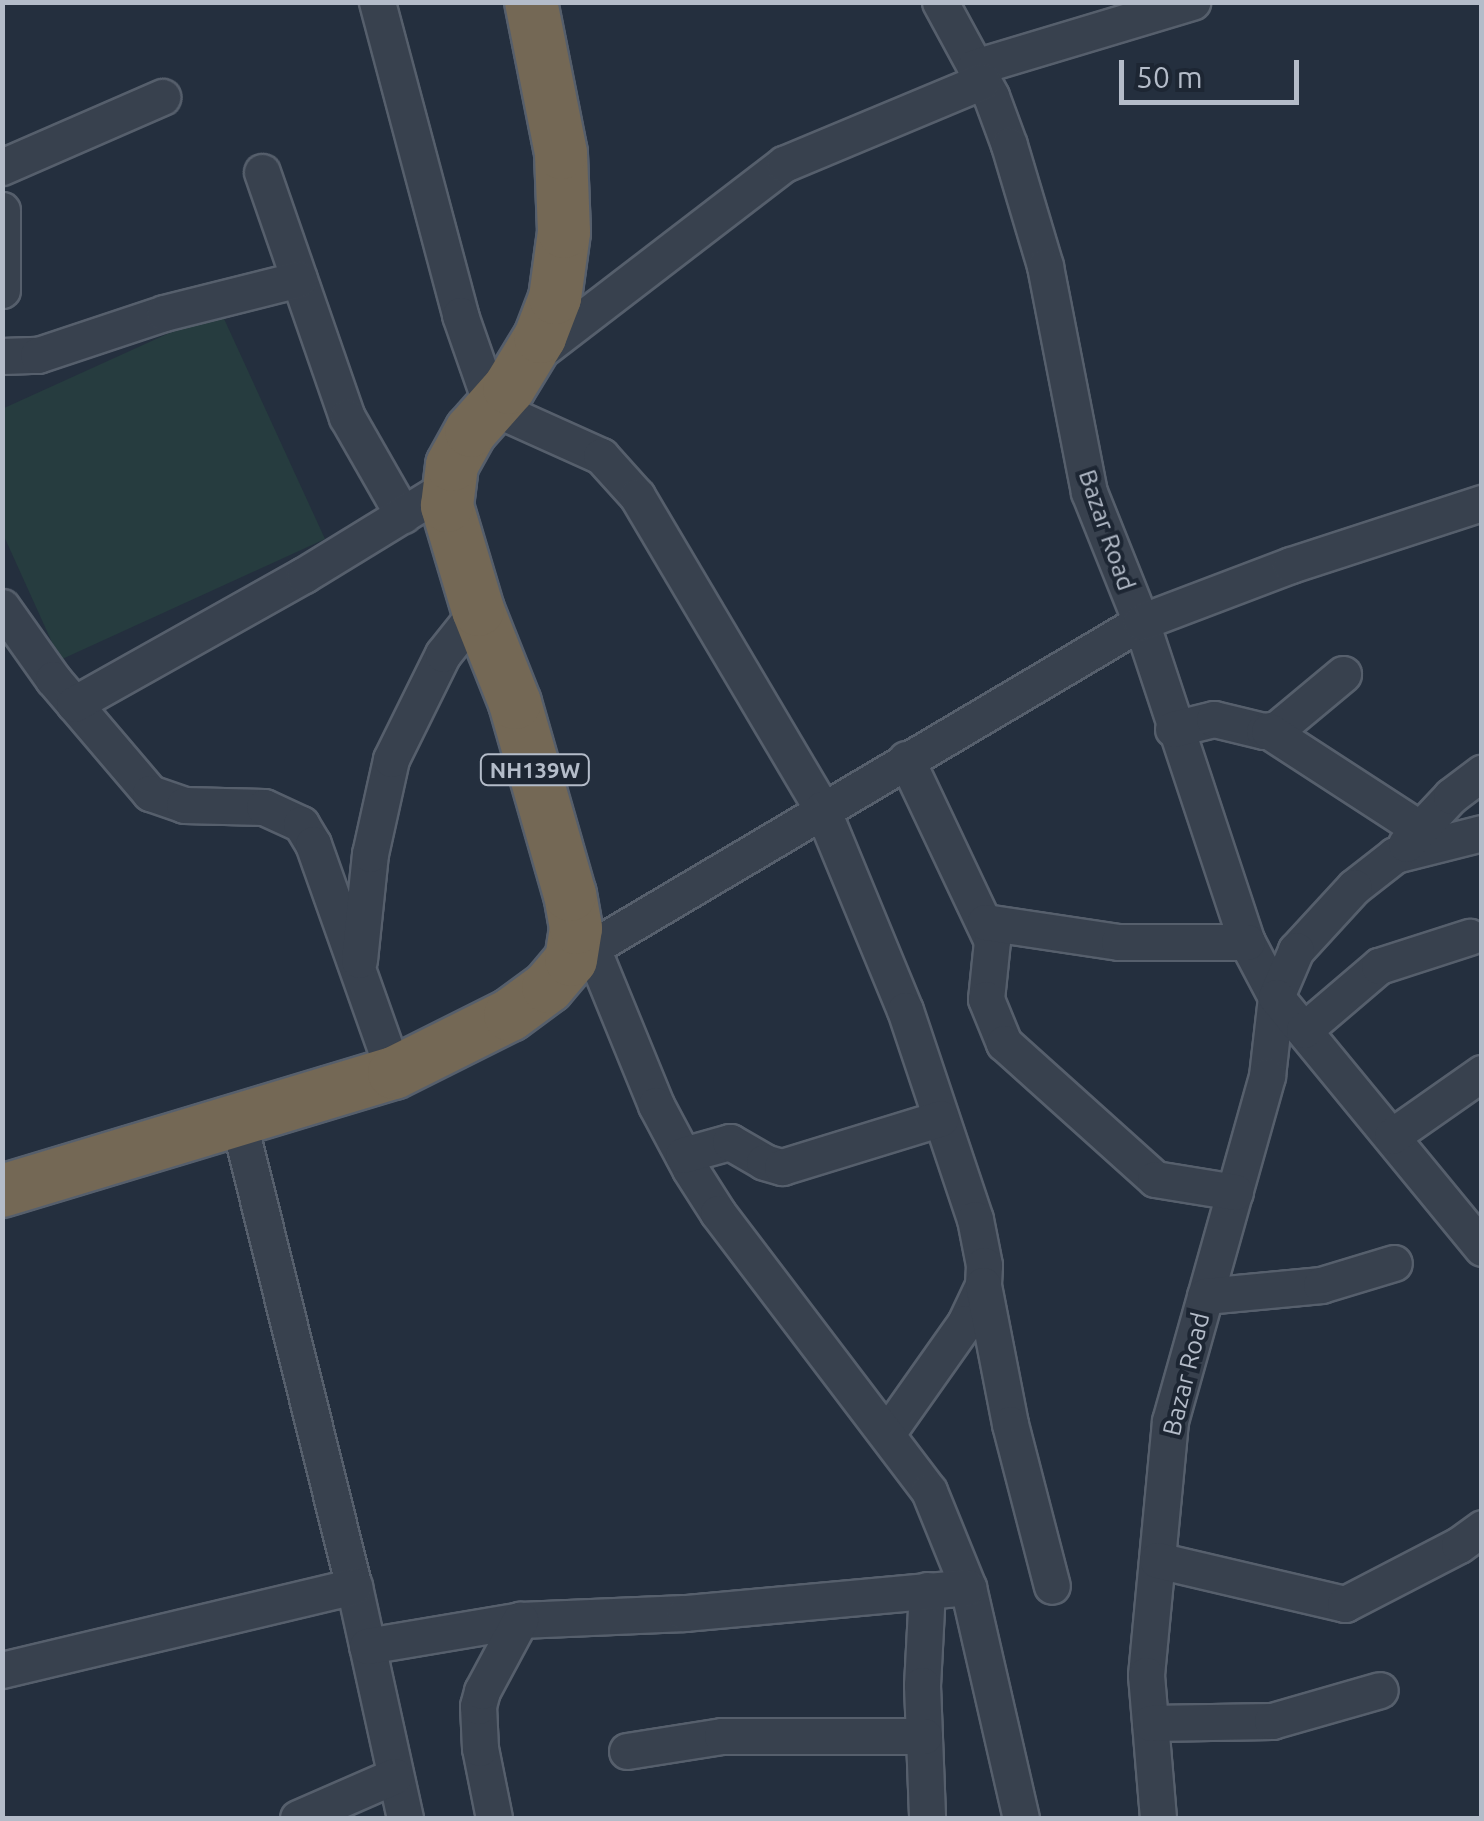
<!DOCTYPE html>
<html>
<head>
<meta charset="utf-8">
<style>
	body { margin:0 }
	#map { position:relative; width:1484px; height:1821px; overflow:hidden; background:#242f3e; font-family:Ubuntu,sans-serif }
	div>[style] { position:absolute }
	.green>* { inset:0; background:#263c3f }
	.roads { filter:drop-shadow(2px 0 #565f6c) drop-shadow(-2px 0 #565f6c) drop-shadow(0 2px #565f6c) drop-shadow(0 -2px #565f6c) }
	.minor>* { height:35px; margin:-17.5px; padding:0 17.5px; transform-origin:17.5px; border-radius:17.5px; background:#38414e }
	.highway>* { height:52px; margin:-26px; padding:0 26px; transform-origin:26px; border-radius:26px; background:#746855 }
	span { translate:-50% -50%; white-space:nowrap; text-align:center; line-height:1.15; -webkit-text-stroke:8px #1d2633; paint-order:stroke }
	.shield-label span { padding:2px 8px; background:#1d2633; border:2px solid; border-radius:8px; -webkit-text-stroke-width:0 }
	.shield-label { font-size:22px; color:#b4bcc9; font-weight:700 }
	.street-label { font-size:25px; color:#b4bcc9 }
	.frame { position:absolute; inset:0; border:5px solid #b4bcc9; pointer-events:none }
	.scale { position:absolute; left:1119px; top:60px; width:180px; height:45px; box-sizing:border-box; border:5px solid #b4bcc9; border-top:0; padding-left:12px; font-size:30px; line-height:35px; white-space:nowrap; color:#b4bcc9; -webkit-text-stroke:8px #1d2633; paint-order:stroke }
</style>
</head>
<body>
<div id="map">
	<div class="green">
		<div style="clip-path:polygon(220px 310px,325px 539px,60px 660px,3px 534px,2px 409px)"></div>
	</div>
	<div class="roads">
		<div class="minor">
			<div style="left:377px;top:2px;width:324px;rotate:75.1deg"></div>
			<div style="left:460px;top:315px;width:97px;rotate:70.8deg"></div>
			<div style="left:492px;top:407px;width:120px;rotate:24.2deg"></div>
			<div style="left:601px;top:456px;width:54px;rotate:48deg"></div>
			<div style="left:637px;top:496px;width:364px;rotate:59.4deg"></div>
			<div style="left:822px;top:809px;width:217px;rotate:67.6deg"></div>
			<div style="left:905px;top:1010px;width:220px;rotate:71.5deg"></div>
			<div style="left:975px;top:1219px;width:47px;rotate:78.9deg"></div>
			<div style="left:984px;top:1265px;width:20px;rotate:93deg"></div>
			<div style="left:983px;top:1285px;width:42px;rotate:115.3deg"></div>
			<div style="left:965px;top:1323px;width:133px;rotate:125.2deg"></div>
			<div style="left:940px;top:2px;width:107px;rotate:61.5deg"></div>
			<div style="left:991px;top:96px;width:52px;rotate:69.8deg"></div>
			<div style="left:1009px;top:145px;width:126px;rotate:73.4deg"></div>
			<div style="left:1045px;top:266px;width:230px;rotate:79deg"></div>
			<div style="left:1089px;top:492px;width:140px;rotate:68.2deg"></div>
			<div style="left:1141px;top:622px;width:337px;rotate:71.7deg"></div>
			<div style="left:1247px;top:942px;width:62px;rotate:62.2deg"></div>
			<div style="left:1276px;top:997px;width:80px;rotate:96.5deg"></div>
			<div style="left:1267px;top:1076px;width:358px;rotate:105.7deg"></div>
			<div style="left:1170px;top:1421px;width:255px;rotate:95.4deg"></div>
			<div style="left:1146px;top:1675px;width:144px;rotate:85.2deg"></div>
			<div style="left:975px;top:67px;width:227px;rotate:-16.7deg"></div>
			<div style="left:2px;top:167px;width:175px;rotate:-23.6deg"></div>
			<div style="left:262px;top:172px;width:259px;rotate:70.9deg"></div>
			<div style="left:347px;top:417px;width:113px;rotate:60.3deg"></div>
			<div style="left:2px;top:210px;width:80px;rotate:90deg"></div>
			<div style="left:535px;top:355px;width:314px;rotate:-37.5deg"></div>
			<div style="left:784px;top:164px;width:215px;rotate:-22.7deg"></div>
			<div style="left:2px;top:356px;width:36px;rotate:-2deg"></div>
			<div style="left:38px;top:355px;width:133px;rotate:-18.4deg"></div>
			<div style="left:164px;top:313px;width:139px;rotate:-14.1deg"></div>
			<div style="left:2px;top:607px;width:88px;rotate:54.7deg"></div>
			<div style="left:53px;top:679px;width:150px;rotate:49.6deg"></div>
			<div style="left:150px;top:793px;width:36px;rotate:19deg"></div>
			<div style="left:184px;top:805px;width:80px;rotate:1.4deg"></div>
			<div style="left:264px;top:807px;width:41px;rotate:24.7deg"></div>
			<div style="left:301px;top:824px;width:23px;rotate:59deg"></div>
			<div style="left:313px;top:844px;width:243px;rotate:70.5deg"></div>
			<div style="left:74px;top:704px;width:264px;rotate:-29.3deg"></div>
			<div style="left:304px;top:575px;width:170px;rotate:-31.5deg"></div>
			<div style="left:1173px;top:729px;width:42px;rotate:-13.7deg"></div>
			<div style="left:1214px;top:719px;width:51px;rotate:13.5deg"></div>
			<div style="left:1264px;top:731px;width:13px;rotate:-9deg"></div>
			<div style="left:1277px;top:729px;width:86px;rotate:-39.8deg"></div>
			<div style="left:1269px;top:731px;width:180px;rotate:33deg"></div>
			<div style="left:906px;top:759px;width:201px;rotate:64.7deg"></div>
			<div style="left:992px;top:941px;width:58px;rotate:95.9deg"></div>
			<div style="left:986px;top:999px;width:48px;rotate:67.8deg"></div>
			<div style="left:1004px;top:1043px;width:203px;rotate:42deg"></div>
			<div style="left:1155px;top:1179px;width:81px;rotate:9.2deg"></div>
			<div style="left:1482px;top:833px;width:90px;rotate:165.8deg"></div>
			<div style="left:1395px;top:855px;width:52px;rotate:142deg"></div>
			<div style="left:1354px;top:887px;width:86px;rotate:132.6deg"></div>
			<div style="left:1296px;top:950px;width:51px;rotate:113.1deg"></div>
			<div style="left:1276px;top:997px;width:325px;rotate:50.6deg"></div>
			<div style="left:1406px;top:844px;width:66px;rotate:-46.8deg"></div>
			<div style="left:1451px;top:796px;width:39px;rotate:-37deg"></div>
			<div style="left:985px;top:922px;width:135px;rotate:8.5deg"></div>
			<div style="left:1119px;top:942px;width:128px"></div>
			<div style="left:592px;top:948px;width:170px;rotate:67.8deg"></div>
			<div style="left:656px;top:1105px;width:72px;rotate:62deg"></div>
			<div style="left:690px;top:1169px;width:52px;rotate:57.5deg"></div>
			<div style="left:718px;top:1213px;width:349px;rotate:52.8deg"></div>
			<div style="left:929px;top:1491px;width:104px;rotate:67.9deg"></div>
			<div style="left:968px;top:1587px;width:237px;rotate:77.1deg"></div>
			<div style="left:359px;top:960px;width:107px;rotate:-84.1deg"></div>
			<div style="left:370px;top:854px;width:97px;rotate:-77.5deg"></div>
			<div style="left:391px;top:759px;width:117px;rotate:-63.7deg"></div>
			<div style="left:443px;top:654px;width:56px;rotate:-51.5deg"></div>
			<div style="left:571px;top:960px;width:663px;rotate:-30.67deg"></div>
			<div style="left:1141px;top:622px;width:160px;rotate:-20.8deg"></div>
			<div style="left:1291px;top:565px;width:201px;rotate:-18deg"></div>
			<div style="left:1304px;top:1030px;width:99px;rotate:-40.5deg"></div>
			<div style="left:1379px;top:966px;width:95px;rotate:-17.9deg"></div>
			<div style="left:238px;top:1119px;width:481px;rotate:76.1deg"></div>
			<div style="left:354px;top:1586px;width:238px;rotate:77.6deg"></div>
			<div style="left:1392px;top:1136px;width:110px;rotate:-35deg"></div>
			<div style="left:683px;top:1155px;width:49px;rotate:-15.5deg"></div>
			<div style="left:730px;top:1142px;width:39px;rotate:30deg"></div>
			<div style="left:764px;top:1162px;width:19px;rotate:16deg"></div>
			<div style="left:782px;top:1167px;width:166px;rotate:-17.1deg"></div>
			<div style="left:983px;top:1285px;width:142px;rotate:79deg"></div>
			<div style="left:1010px;top:1424px;width:167px;rotate:75.5deg"></div>
			<div style="left:1205px;top:1296px;width:117px;rotate:-5.4deg"></div>
			<div style="left:1321px;top:1285px;width:76px;rotate:-16.8deg"></div>
			<div style="left:1157px;top:1560px;width:193px;rotate:13.2deg"></div>
			<div style="left:1345px;top:1604px;width:128px;rotate:-27.4deg"></div>
			<div style="left:1459px;top:1545px;width:29px;rotate:-36deg"></div>
			<div style="left:927px;top:1590px;width:95px;rotate:93deg"></div>
			<div style="left:922px;top:1685px;width:133px;rotate:87.8deg"></div>
			<div style="left:367px;top:1646px;width:155px;rotate:-9.6deg"></div>
			<div style="left:520px;top:1620px;width:165px;rotate:-2.4deg"></div>
			<div style="left:685px;top:1613px;width:284px;rotate:-5.2deg"></div>
			<div style="left:2px;top:1670px;width:362px;rotate:-13.4deg"></div>
			<div style="left:1150px;top:1723px;width:122px;rotate:-0.9deg"></div>
			<div style="left:1272px;top:1721px;width:112px;rotate:-16deg"></div>
			<div style="left:627px;top:1751px;width:96px;rotate:-9deg"></div>
			<div style="left:722px;top:1736px;width:202px"></div>
			<div style="left:298px;top:1818px;width:105px;rotate:-23.6deg"></div>
			<div style="left:494px;top:1818px;width:71px;rotate:-101.3deg"></div>
			<div style="left:480px;top:1748px;width:42px;rotate:-92.7deg"></div>
			<div style="left:478px;top:1706px;width:16px;rotate:-75deg"></div>
			<div style="left:482px;top:1691px;width:81px;rotate:-61.8deg"></div>
		</div>
		<div class="highway">
			<div style="left:2px;top:1191px;width:409px;rotate:-16.8deg"></div>
			<div style="left:394px;top:1073px;width:130px;rotate:-26.6deg"></div>
			<div style="left:510px;top:1015px;width:47px;rotate:-36.4deg"></div>
			<div style="left:548px;top:987px;width:35px;rotate:-50deg"></div>
			<div style="left:571px;top:960px;width:32px;rotate:-81deg"></div>
			<div style="left:576px;top:928px;width:34px;rotate:-100deg"></div>
			<div style="left:570px;top:895px;width:200px;rotate:-106deg"></div>
			<div style="left:515px;top:703px;width:100px;rotate:-111.7deg"></div>
			<div style="left:478px;top:610px;width:109px;rotate:-106.6deg"></div>
			<div style="left:447px;top:506px;width:41px;rotate:-83deg"></div>
			<div style="left:452px;top:465px;width:39px;rotate:-61deg"></div>
			<div style="left:471px;top:431px;width:57px;rotate:-48.5deg"></div>
			<div style="left:509px;top:388px;width:60px;rotate:-58.7deg"></div>
			<div style="left:540px;top:337px;width:42px;rotate:-69deg"></div>
			<div style="left:555px;top:298px;width:67px;rotate:-82.2deg"></div>
			<div style="left:564px;top:232px;width:79px;rotate:-92.2deg"></div>
			<div style="left:561px;top:153px;width:154px;rotate:-101.2deg"></div>
		</div>
	</div>
	<div class="shield-label">
		<span style="left:535px;top:770px">NH139W</span>
	</div>
	<div class="street-label">
		<span style="left:1107px;top:530px;rotate:71deg">Bazar Road</span>
		<span style="left:1186px;top:1374px;rotate:-76deg">Bazar Road</span>
	</div>
	<div class="frame"></div>
	<div class="scale">50 m</div>
</div>
</body>
</html>
